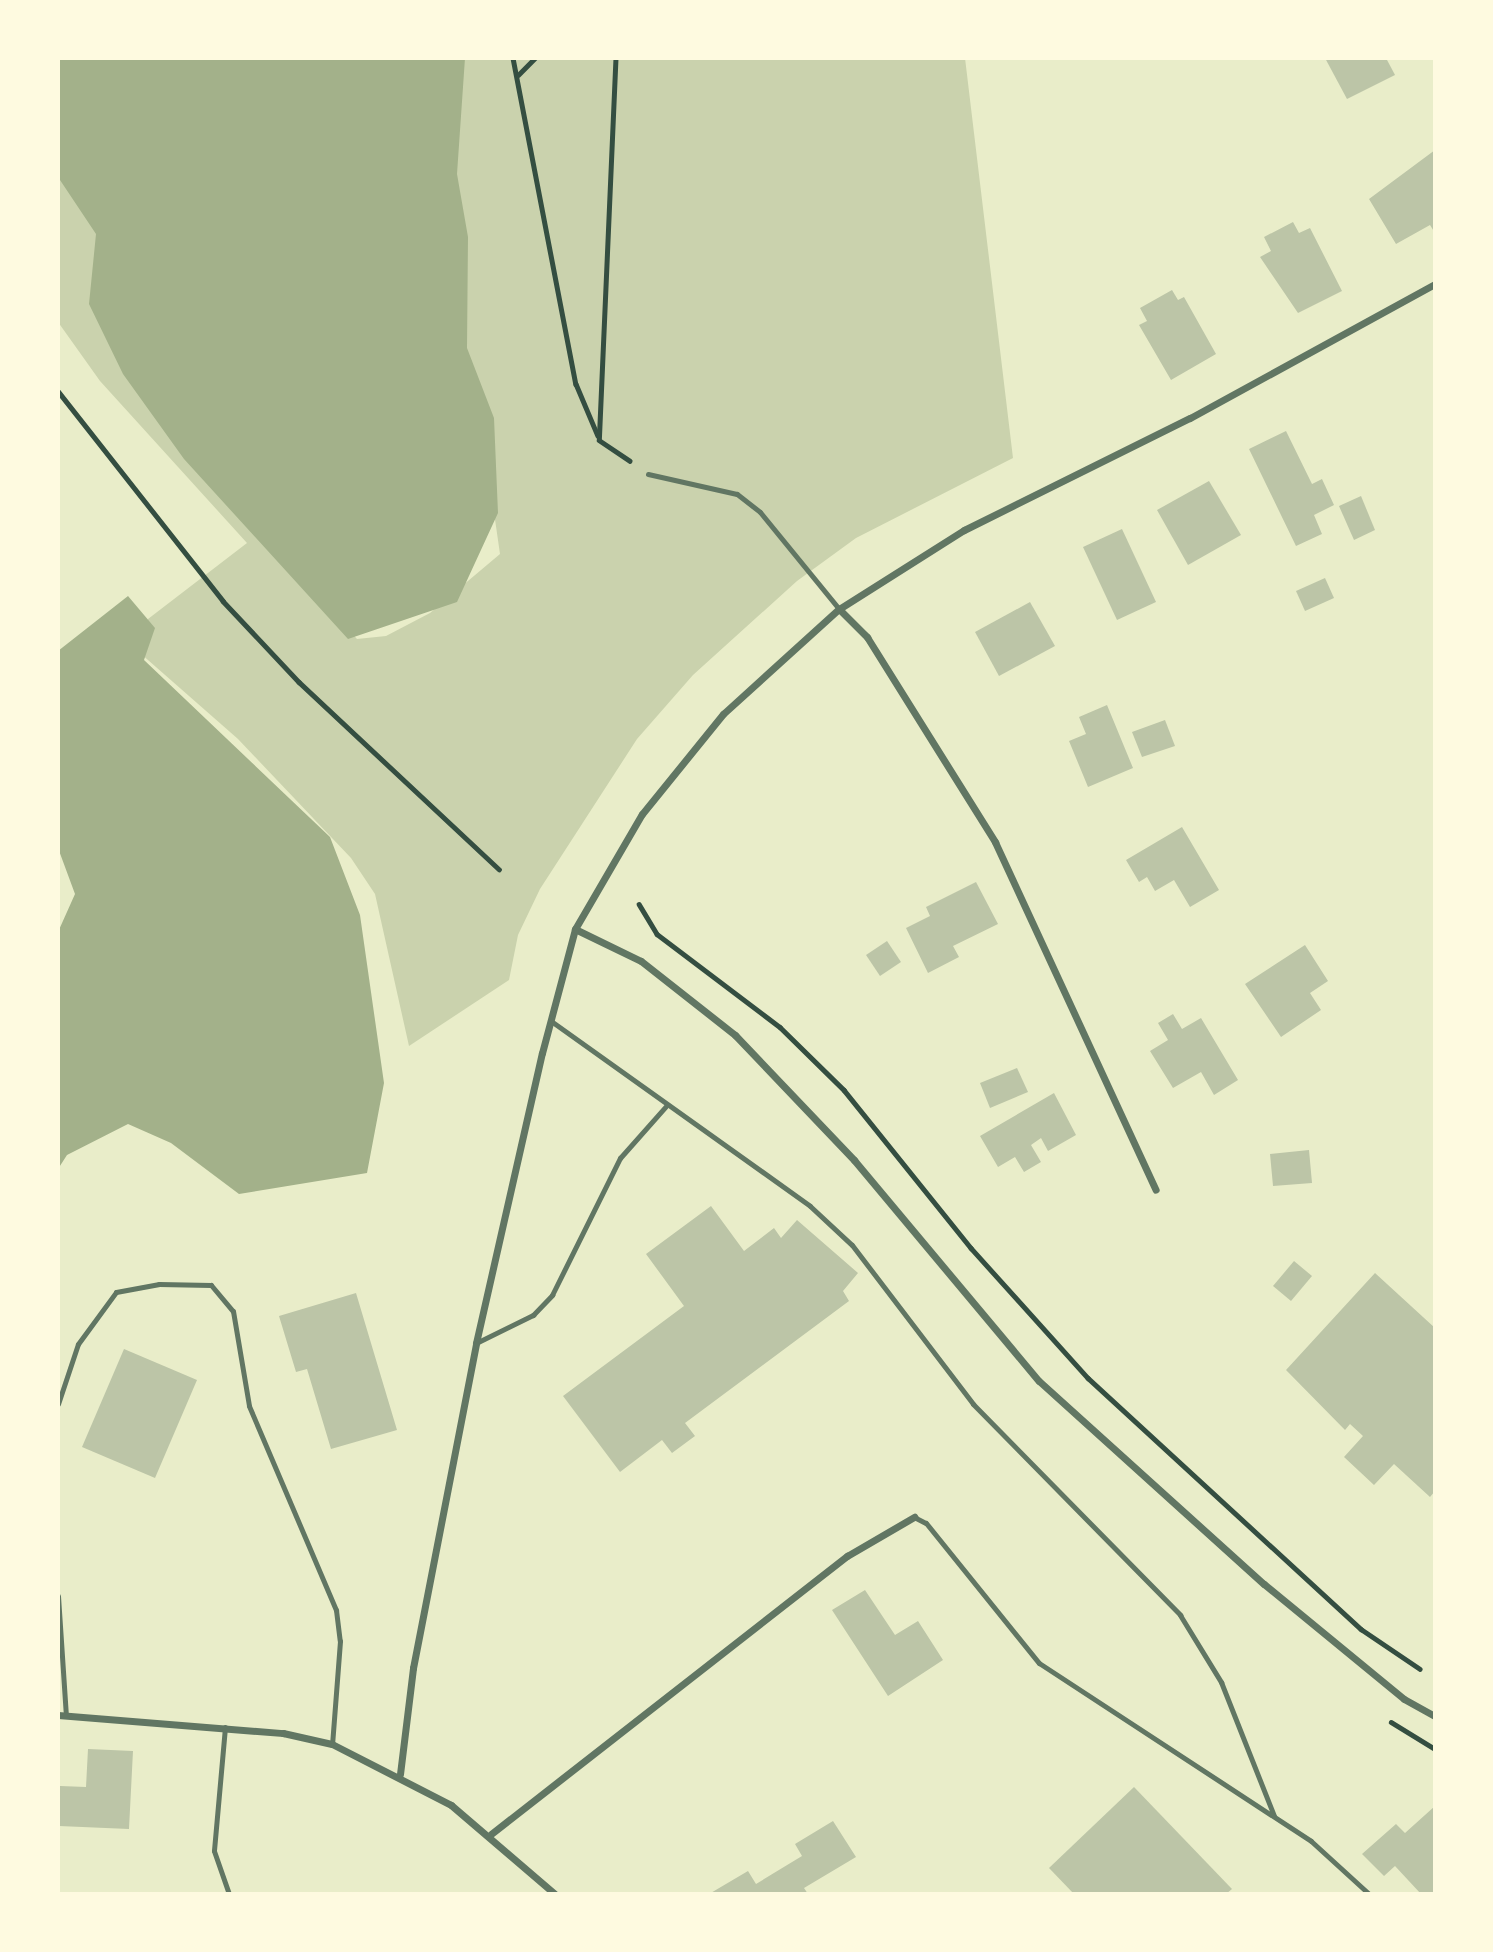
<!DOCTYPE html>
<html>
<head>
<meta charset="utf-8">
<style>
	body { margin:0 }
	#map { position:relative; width:1493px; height:1952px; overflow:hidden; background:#e9edc9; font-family:"IBM Plex Serif",serif }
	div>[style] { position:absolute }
	.green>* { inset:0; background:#cad2ad }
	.water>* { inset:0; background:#a3b18a }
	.building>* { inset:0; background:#bcc5a7 }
	.path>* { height:4.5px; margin:-2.25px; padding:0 2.25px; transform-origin:2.25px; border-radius:2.25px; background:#344e41 }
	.service>* { height:5px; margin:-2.5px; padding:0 2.5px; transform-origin:2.5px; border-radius:2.5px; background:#617663 }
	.minor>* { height:7px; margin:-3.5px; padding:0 3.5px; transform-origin:3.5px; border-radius:3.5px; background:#617663 }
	span { translate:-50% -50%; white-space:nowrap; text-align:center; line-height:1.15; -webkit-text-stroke:5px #fefae0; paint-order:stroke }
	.frame { position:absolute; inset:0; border:60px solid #fefae0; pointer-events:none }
</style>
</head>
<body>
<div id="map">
	<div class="green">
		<div style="clip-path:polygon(460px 58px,965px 58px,1013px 458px,856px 538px,797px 581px,693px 675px,637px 739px,540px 889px,518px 935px,509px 980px,409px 1046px,375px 894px,351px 858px,238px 739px,140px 653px,148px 619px,247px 543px,100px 381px,58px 322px,58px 166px,282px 557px,357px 639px,386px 636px,430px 613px,500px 554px,484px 443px,467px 395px,455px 173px)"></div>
	</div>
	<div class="water">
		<div style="clip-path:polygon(58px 58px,465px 58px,457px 174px,468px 237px,467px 348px,494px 418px,498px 513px,457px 602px,348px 639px,184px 459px,123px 374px,89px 304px,96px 234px,58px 177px)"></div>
		<div style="clip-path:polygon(128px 596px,155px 628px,144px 660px,330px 837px,360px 915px,384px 1083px,367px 1173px,239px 1194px,171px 1143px,128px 1124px,67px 1155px,58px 1169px,58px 932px,75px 894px,58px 848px,58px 651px)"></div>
	</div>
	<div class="building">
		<div style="clip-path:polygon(1325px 58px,1386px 58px,1395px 75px,1347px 99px)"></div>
		<div style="clip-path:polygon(1435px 150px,1435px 233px,1430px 225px,1396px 244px,1369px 199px)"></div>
		<div style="clip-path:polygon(1293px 222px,1299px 233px,1310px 228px,1342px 291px,1298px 313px,1260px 257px,1271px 251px,1264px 237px)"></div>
		<div style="clip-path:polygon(1172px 290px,1178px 300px,1184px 297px,1216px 354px,1171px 380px,1139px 325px,1147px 321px,1140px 308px)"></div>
		<div style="clip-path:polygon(1286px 431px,1312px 484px,1322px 479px,1334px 505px,1314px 515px,1322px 534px,1296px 546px,1249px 449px)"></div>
		<div style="clip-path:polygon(1209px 481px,1241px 535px,1188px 565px,1157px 510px)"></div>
		<div style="clip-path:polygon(1361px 496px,1375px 530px,1354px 540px,1339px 506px)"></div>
		<div style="clip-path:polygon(1122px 529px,1156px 602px,1117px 620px,1083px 547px)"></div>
		<div style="clip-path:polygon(1325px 578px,1334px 598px,1305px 611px,1296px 591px)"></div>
		<div style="clip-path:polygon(1030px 602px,1055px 646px,999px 676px,975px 632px)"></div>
		<div style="clip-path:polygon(1107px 705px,1133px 768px,1088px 787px,1069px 741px,1086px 734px,1079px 717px)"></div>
		<div style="clip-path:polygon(1165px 720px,1175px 746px,1142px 757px,1132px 732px)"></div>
		<div style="clip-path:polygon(1182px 827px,1219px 890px,1190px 907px,1174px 880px,1155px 891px,1147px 877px,1139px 882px,1126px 860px)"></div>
		<div style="clip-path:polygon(976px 882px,998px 924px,953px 946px,959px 957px,928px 973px,906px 928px,930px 916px,926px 907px)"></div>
		<div style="clip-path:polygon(887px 941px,901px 962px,880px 976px,866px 955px)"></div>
		<div style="clip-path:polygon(1305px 945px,1328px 981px,1310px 993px,1321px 1010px,1281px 1037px,1245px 984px)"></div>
		<div style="clip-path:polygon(1173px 1014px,1182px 1029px,1201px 1018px,1238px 1080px,1214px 1095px,1201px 1072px,1173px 1088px,1150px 1051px,1168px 1040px,1158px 1023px)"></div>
		<div style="clip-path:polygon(1017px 1068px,1028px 1092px,990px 1108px,980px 1083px)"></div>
		<div style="clip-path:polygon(1054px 1093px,1076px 1135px,1048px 1151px,1041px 1138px,1031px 1145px,1041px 1162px,1024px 1172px,1015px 1157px,998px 1167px,980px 1136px)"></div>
		<div style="clip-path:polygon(1309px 1150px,1312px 1183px,1273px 1186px,1270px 1154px)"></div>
		<div style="clip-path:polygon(711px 1206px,744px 1251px,774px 1228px,781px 1238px,797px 1220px,858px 1273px,843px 1291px,849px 1301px,685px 1423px,695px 1436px,672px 1453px,662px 1440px,620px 1472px,563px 1396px,684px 1306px,646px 1254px)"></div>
		<div style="clip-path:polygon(1294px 1261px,1312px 1276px,1291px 1301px,1273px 1286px)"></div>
		<div style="clip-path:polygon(1375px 1273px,1435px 1328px,1435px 1491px,1430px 1497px,1394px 1464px,1374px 1485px,1344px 1457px,1363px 1436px,1350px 1424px,1345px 1430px,1286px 1370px)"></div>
		<div style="clip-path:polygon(356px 1293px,397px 1430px,331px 1449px,307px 1369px,296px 1372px,279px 1316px)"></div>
		<div style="clip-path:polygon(124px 1349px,197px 1380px,155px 1478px,82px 1447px)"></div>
		<div style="clip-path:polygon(865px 1590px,895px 1635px,918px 1621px,943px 1660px,888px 1696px,832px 1610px)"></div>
		<div style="clip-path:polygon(88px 1749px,133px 1751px,129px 1829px,59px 1826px,60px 1786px,86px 1787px)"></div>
		<div style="clip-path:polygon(1134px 1787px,1232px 1889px,1226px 1894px,1074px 1894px,1049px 1868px)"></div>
		<div style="clip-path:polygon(1435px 1806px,1435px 1894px,1421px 1894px,1395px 1866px,1384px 1876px,1362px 1854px,1396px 1824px,1405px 1833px)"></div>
		<div style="clip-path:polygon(833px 1821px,856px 1857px,804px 1888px,808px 1894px,709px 1894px,748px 1871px,756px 1884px,802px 1856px,795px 1844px)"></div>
	</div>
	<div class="path">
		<div style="left:513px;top:58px;width:332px;rotate:79.1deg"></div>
		<div style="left:576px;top:384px;width:56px;rotate:67.1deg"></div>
		<div style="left:616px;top:58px;width:382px;rotate:92.5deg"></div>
		<div style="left:599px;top:440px;width:37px;rotate:34deg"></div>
		<div style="left:518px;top:75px;width:24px;rotate:-45deg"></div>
		<div style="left:58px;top:391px;width:267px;rotate:51.8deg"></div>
		<div style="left:223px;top:601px;width:111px;rotate:46.8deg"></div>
		<div style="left:299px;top:682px;width:274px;rotate:43.1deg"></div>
		<div style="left:639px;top:904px;width:35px;rotate:59deg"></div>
		<div style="left:657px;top:934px;width:154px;rotate:37.1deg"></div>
		<div style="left:780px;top:1027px;width:90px;rotate:44.5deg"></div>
		<div style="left:844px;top:1090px;width:203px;rotate:51.2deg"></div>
		<div style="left:971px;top:1248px;width:175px;rotate:48deg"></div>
		<div style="left:1088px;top:1378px;width:371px;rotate:42.6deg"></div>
		<div style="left:1361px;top:1629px;width:71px;rotate:34.1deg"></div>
		<div style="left:1391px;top:1722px;width:52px;rotate:31.5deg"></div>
	</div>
	<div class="service">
		<div style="left:648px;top:474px;width:91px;rotate:12.7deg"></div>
		<div style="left:737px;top:494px;width:29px;rotate:38deg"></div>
		<div style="left:760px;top:512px;width:125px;rotate:50.8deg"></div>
		<div style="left:551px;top:1021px;width:318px;rotate:35.5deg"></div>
		<div style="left:810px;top:1206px;width:57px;rotate:42.9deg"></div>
		<div style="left:852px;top:1245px;width:200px;rotate:52.7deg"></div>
		<div style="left:973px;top:1404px;width:296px;rotate:45.5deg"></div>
		<div style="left:1180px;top:1615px;width:79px;rotate:58.5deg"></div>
		<div style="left:1221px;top:1682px;width:144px;rotate:68.4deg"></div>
		<div style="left:476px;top:1343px;width:64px;rotate:-26.2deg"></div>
		<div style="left:533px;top:1315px;width:28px;rotate:-46deg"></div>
		<div style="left:552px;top:1295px;width:153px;rotate:-63.6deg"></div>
		<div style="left:620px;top:1158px;width:69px;rotate:-48.5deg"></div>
		<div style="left:58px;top:1404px;width:63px;rotate:-71.6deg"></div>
		<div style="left:78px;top:1344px;width:64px;rotate:-53.8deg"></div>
		<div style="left:116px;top:1292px;width:44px;rotate:-10.5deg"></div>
		<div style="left:159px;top:1284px;width:52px;rotate:1.1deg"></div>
		<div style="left:211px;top:1285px;width:34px;rotate:50deg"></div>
		<div style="left:233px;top:1311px;width:96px;rotate:80.4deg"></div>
		<div style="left:249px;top:1406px;width:222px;rotate:66.9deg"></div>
		<div style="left:336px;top:1610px;width:31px;rotate:83deg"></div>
		<div style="left:340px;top:1641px;width:103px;rotate:94.4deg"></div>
		<div style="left:914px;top:1517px;width:13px;rotate:27deg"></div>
		<div style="left:926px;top:1523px;width:180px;rotate:51.1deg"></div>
		<div style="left:1039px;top:1663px;width:325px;rotate:33.2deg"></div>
		<div style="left:1311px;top:1841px;width:79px;rotate:42.4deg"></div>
		<div style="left:58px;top:1596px;width:119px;rotate:86.2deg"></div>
		<div style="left:225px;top:1727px;width:124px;rotate:95.1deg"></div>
		<div style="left:214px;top:1851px;width:46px;rotate:70.8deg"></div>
	</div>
	<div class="minor">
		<div style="left:839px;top:609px;width:40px;rotate:45deg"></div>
		<div style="left:867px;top:637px;width:242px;rotate:58deg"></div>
		<div style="left:995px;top:842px;width:383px;rotate:65.2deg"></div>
		<div style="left:575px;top:929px;width:73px;rotate:25.9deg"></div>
		<div style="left:641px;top:961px;width:120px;rotate:38.2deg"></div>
		<div style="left:735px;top:1035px;width:173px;rotate:46.4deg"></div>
		<div style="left:854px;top:1160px;width:288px;rotate:50.1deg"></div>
		<div style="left:1039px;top:1381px;width:303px;rotate:42.1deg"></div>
		<div style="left:1264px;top:1584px;width:181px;rotate:39.4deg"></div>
		<div style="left:1404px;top:1699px;width:35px;rotate:29deg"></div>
		<div style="left:58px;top:1715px;width:226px;rotate:4.6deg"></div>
		<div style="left:283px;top:1733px;width:50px;rotate:12.7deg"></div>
		<div style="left:332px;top:1744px;width:134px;rotate:27.1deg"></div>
		<div style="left:451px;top:1805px;width:137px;rotate:40.6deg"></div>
		<div style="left:400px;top:1774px;width:107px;rotate:-83deg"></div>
		<div style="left:413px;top:1668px;width:331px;rotate:-79deg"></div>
		<div style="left:476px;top:1343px;width:297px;rotate:-77.2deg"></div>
		<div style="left:542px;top:1053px;width:128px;rotate:-75.1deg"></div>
		<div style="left:575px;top:929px;width:133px;rotate:-59.8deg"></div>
		<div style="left:642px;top:814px;width:129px;rotate:-51deg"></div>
		<div style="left:723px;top:714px;width:156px;rotate:-42.2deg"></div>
		<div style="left:839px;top:609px;width:148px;rotate:-32.3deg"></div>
		<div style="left:964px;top:530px;width:252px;rotate:-26.4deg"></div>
		<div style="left:1190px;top:418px;width:279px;rotate:-28.7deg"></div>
		<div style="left:491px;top:1834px;width:452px;rotate:-38deg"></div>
		<div style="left:847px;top:1556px;width:78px;rotate:-30.2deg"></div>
	</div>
	<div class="frame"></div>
</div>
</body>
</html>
